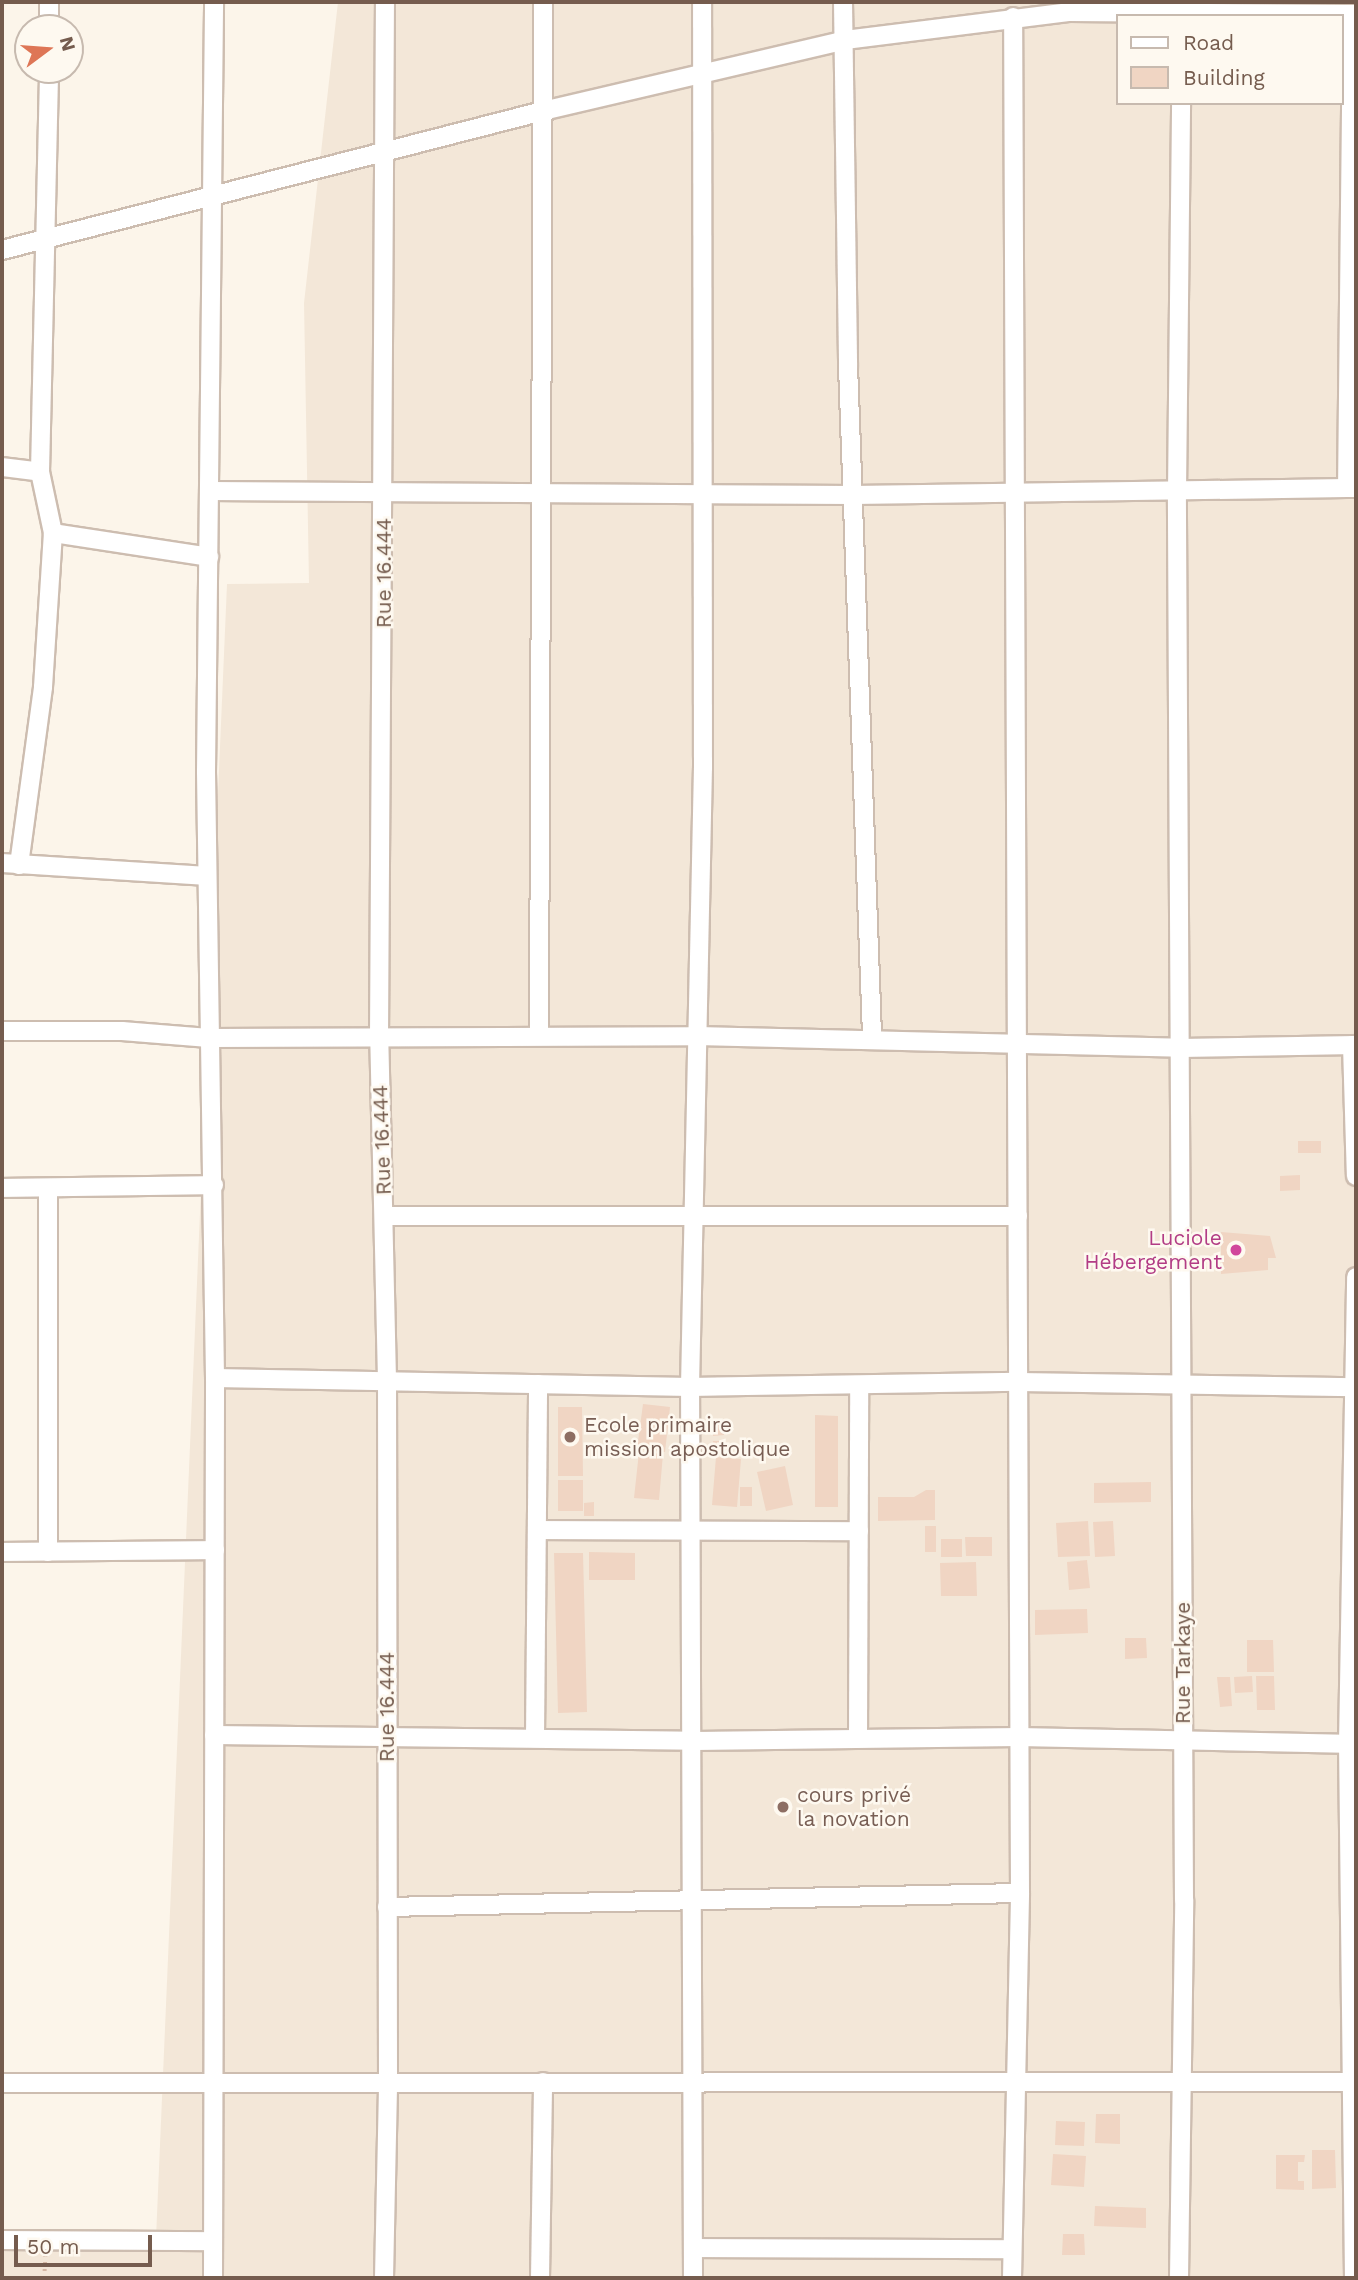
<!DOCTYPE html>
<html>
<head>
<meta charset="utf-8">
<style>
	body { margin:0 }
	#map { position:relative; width:1358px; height:2280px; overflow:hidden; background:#fcf5ea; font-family:"Work Sans",sans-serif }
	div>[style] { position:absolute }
	.residential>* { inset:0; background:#f3e7d8 }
	.building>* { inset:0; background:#f0d5c3 }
	.path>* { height:3.5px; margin-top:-1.75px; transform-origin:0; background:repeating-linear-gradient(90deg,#d5b8a5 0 2px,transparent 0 7px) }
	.roads { filter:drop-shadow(2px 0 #cdbdb0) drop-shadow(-2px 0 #cdbdb0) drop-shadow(0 2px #cdbdb0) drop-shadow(0 -2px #cdbdb0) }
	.street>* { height:18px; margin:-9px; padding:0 9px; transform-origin:9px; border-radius:9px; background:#fff }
	.dots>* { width:19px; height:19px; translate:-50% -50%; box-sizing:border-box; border:4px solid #fef9f0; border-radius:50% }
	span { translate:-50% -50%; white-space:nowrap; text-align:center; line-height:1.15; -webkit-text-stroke:5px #fef9f0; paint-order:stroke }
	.street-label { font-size:21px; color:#755c4e }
	.hotel-label { font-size:21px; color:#b23c85 }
	.right { translate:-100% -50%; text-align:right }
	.education-label { font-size:21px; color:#785e54 }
	.left { translate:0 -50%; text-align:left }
	.frame { position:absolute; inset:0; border:4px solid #755c4e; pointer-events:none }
	.legend { position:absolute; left:1116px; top:14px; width:228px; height:91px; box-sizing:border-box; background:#fef9f0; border:2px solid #c7baaf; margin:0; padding:9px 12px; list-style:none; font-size:21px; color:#755c4e }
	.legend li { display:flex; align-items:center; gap:14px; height:35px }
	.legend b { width:35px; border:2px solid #c7baaf }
	.north { position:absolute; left:14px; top:14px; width:70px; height:70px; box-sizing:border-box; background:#fef9f0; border:2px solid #c7baaf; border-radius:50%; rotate:74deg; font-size:19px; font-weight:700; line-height:28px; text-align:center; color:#755c4e }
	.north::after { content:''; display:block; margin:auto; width:24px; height:32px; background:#de7656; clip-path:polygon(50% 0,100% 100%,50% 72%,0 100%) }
	.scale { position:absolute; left:14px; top:2235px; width:138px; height:32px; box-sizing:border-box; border:4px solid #755c4e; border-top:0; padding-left:9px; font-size:21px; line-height:24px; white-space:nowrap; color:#755c4e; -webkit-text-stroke:5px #fef9f0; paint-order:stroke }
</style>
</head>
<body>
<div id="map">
	<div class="residential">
		<div style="clip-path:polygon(evenodd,338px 2px,1356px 2px,1356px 2278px,2px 2278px,2px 2235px,156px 2238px,227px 584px,309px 583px,304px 303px,338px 2px,1118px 16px,1342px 16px,1342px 103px,1118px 103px,1118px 16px)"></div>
	</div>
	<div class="building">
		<div style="clip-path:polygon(1298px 1141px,1321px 1141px,1321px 1153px,1298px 1153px)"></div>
		<div style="clip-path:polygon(1300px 1175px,1300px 1190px,1280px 1191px,1280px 1176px)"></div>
		<div style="clip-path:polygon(1221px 1232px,1270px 1236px,1276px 1258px,1268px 1258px,1268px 1270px,1221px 1274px)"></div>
		<div style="clip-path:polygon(643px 1404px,670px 1407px,665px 1452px,637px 1449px)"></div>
		<div style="clip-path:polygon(558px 1407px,582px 1407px,583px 1476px,558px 1476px)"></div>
		<div style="clip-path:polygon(815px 1415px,838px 1416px,838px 1507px,815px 1507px)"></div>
		<div style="clip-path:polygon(713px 1423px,724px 1423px,724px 1435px,713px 1436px)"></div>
		<div style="clip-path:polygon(713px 1441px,724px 1441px,723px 1453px,712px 1453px)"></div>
		<div style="clip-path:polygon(639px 1452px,663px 1454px,659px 1500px,634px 1498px)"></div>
		<div style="clip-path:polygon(716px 1457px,741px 1459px,737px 1507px,712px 1505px)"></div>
		<div style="clip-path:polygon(785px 1466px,793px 1505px,766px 1511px,757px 1472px)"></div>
		<div style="clip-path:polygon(558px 1480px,583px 1480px,583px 1511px,558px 1511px)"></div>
		<div style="clip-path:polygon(1151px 1482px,1151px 1502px,1094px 1503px,1094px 1483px)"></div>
		<div style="clip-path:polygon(740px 1487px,752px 1487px,752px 1506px,740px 1506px)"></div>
		<div style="clip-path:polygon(926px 1490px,935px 1490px,935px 1520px,878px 1521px,878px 1497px,914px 1497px)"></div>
		<div style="clip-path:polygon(594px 1502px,594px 1516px,584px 1516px,584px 1503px)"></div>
		<div style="clip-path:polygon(1088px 1521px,1090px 1556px,1058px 1557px,1056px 1523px)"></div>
		<div style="clip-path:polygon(1113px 1521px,1115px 1556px,1095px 1557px,1093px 1522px)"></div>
		<div style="clip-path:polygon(925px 1526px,936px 1526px,936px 1552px,925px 1552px)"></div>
		<div style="clip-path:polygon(965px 1537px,992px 1537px,992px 1556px,966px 1556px)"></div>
		<div style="clip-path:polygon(941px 1539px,962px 1539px,962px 1557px,941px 1557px)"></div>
		<div style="clip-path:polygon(589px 1552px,635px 1553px,635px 1580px,589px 1580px)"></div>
		<div style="clip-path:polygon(554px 1553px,583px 1553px,587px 1712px,558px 1713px)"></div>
		<div style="clip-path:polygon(1087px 1560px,1090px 1588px,1069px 1590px,1067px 1562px)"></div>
		<div style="clip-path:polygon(976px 1562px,977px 1596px,941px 1596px,940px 1563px)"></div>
		<div style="clip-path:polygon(1087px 1609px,1088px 1633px,1035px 1635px,1035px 1610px)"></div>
		<div style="clip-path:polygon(1125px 1638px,1146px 1638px,1147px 1658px,1125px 1659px)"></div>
		<div style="clip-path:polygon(1247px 1640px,1273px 1640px,1274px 1672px,1247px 1672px)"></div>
		<div style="clip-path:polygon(1252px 1676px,1253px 1692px,1235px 1693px,1234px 1677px)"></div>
		<div style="clip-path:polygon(1256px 1676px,1274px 1676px,1275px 1710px,1257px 1710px)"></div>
		<div style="clip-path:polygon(1217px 1677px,1230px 1677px,1232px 1706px,1220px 1707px)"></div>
		<div style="clip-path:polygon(1096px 2114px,1120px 2114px,1120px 2144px,1095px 2143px)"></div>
		<div style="clip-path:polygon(1056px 2121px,1085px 2122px,1084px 2146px,1055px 2145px)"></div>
		<div style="clip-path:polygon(1312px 2150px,1335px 2150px,1336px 2188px,1312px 2189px)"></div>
		<div style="clip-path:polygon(1053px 2154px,1086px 2156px,1084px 2187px,1051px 2185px)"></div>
		<div style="clip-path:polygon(1276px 2155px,1305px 2155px,1304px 2162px,1298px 2162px,1298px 2181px,1304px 2181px,1304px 2190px,1276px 2189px)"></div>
		<div style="clip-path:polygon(1095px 2206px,1146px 2208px,1146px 2228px,1094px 2226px)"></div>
		<div style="clip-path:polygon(1063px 2234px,1084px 2234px,1085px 2255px,1062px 2255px)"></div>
	</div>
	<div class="path">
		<div style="left:44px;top:2278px;width:22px;rotate:-87deg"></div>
	</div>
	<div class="roads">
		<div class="street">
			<div style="left:843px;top:2px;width:363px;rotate:89.2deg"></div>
			<div style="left:848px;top:365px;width:672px;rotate:87.95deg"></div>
			<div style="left:1352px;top:14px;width:474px;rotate:90.6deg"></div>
			<div style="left:1347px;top:488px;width:9px"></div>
			<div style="left:49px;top:28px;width:26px;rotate:-90deg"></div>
			<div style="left:2px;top:250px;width:559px;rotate:-14.41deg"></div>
			<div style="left:543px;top:111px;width:310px;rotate:-13.2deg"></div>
			<div style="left:845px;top:40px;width:227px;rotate:-7.1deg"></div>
			<div style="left:1070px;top:12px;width:286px;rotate:0.4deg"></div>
			<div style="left:2px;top:467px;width:38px;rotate:7deg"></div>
			<div style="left:209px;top:491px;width:644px;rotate:0.36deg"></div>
			<div style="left:853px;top:495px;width:494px;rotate:-0.8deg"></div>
			<div style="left:53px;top:533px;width:158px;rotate:8.7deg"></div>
			<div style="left:2px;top:863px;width:205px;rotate:3.6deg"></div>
			<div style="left:19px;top:865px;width:180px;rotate:-82.3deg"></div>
			<div style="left:43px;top:687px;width:154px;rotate:-86.3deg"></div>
			<div style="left:53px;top:533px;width:62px;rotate:-102deg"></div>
			<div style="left:40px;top:472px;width:402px;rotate:-88.7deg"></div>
			<div style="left:2px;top:1031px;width:120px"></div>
			<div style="left:122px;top:1031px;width:87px;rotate:4.6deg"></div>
			<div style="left:209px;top:1038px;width:488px;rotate:-0.2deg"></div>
			<div style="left:697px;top:1036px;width:484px;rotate:1.4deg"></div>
			<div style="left:1181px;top:1048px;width:175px;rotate:-1deg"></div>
			<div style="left:539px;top:1036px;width:1034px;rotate:-89.78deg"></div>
			<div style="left:1352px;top:1045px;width:131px;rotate:88.3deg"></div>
			<div style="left:2px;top:1188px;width:212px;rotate:-0.8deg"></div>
			<div style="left:384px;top:1216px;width:634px"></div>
			<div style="left:215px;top:1378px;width:475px;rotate:1.1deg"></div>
			<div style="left:690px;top:1387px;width:329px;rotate:-0.9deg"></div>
			<div style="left:1019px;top:1382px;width:337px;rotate:0.9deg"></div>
			<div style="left:537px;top:1530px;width:322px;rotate:0.2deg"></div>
			<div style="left:2px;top:1552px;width:213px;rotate:-0.5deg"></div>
			<div style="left:48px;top:1552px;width:364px;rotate:-90deg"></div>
			<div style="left:214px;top:1735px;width:480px;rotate:0.7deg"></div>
			<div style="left:694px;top:1741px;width:325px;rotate:-0.7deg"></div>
			<div style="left:1019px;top:1737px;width:337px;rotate:1.2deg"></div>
			<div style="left:858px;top:1737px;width:352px;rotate:-89.8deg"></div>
			<div style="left:535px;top:1738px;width:354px;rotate:-89.5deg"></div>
			<div style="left:387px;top:1907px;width:633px;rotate:-1.27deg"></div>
			<div style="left:2px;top:2083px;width:1354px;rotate:-0.04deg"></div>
			<div style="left:2px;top:2240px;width:211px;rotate:0.3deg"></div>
			<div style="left:694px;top:2248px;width:316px;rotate:0.2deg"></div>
			<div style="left:213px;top:2278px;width:900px;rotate:-89.87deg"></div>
			<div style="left:215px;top:1378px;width:606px;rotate:-90.85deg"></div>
			<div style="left:206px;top:772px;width:770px;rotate:-89.4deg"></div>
			<div style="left:384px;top:2278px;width:196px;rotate:-88.8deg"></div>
			<div style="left:388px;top:2082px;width:702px;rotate:-90.08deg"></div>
			<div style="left:387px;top:1380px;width:342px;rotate:-91.3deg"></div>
			<div style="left:379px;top:1038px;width:1036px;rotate:-89.67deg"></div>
			<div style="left:540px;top:2278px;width:196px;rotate:-89.1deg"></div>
			<div style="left:693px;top:2278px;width:891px;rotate:-90.19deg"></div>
			<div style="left:690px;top:1387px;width:619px;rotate:-88.8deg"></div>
			<div style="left:703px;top:768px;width:766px;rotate:-90.07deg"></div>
			<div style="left:1012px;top:2278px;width:385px;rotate:-88.8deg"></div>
			<div style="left:1020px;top:1893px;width:1876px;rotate:-90.21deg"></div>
			<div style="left:1179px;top:2278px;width:378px;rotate:-89.2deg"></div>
			<div style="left:1184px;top:1900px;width:1407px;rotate:-90.29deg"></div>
			<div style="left:1177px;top:493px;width:390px;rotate:-89.4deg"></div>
			<div style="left:1354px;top:2278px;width:534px;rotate:-90.64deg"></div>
			<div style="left:1348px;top:1744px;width:467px;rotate:-89deg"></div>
		</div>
	</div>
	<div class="dots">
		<div style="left:1236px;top:1250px;background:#d1479c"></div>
		<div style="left:570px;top:1437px;background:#8d6e63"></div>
		<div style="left:783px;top:1807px;background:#8d6e63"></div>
	</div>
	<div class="street-label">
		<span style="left:384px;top:573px;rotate:-90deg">Rue 16.444</span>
		<span style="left:382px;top:1140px;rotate:-92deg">Rue 16.444</span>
		<span style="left:1183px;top:1663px;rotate:-90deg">Rue Tarkaye</span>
		<span style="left:387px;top:1707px;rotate:-90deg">Rue 16.444</span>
	</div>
	<div class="hotel-label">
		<span class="right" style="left:1222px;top:1250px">Luciole<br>Hébergement</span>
	</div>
	<div class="education-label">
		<span class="left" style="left:584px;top:1437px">Ecole primaire<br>mission apostolique</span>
		<span class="left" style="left:797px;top:1807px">cours privé<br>la novation</span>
	</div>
	<div class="frame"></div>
	<ul class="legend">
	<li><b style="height:9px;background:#fff"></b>Road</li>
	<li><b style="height:19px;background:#f0d5c3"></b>Building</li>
	</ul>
	<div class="north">N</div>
	<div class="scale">50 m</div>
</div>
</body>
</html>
